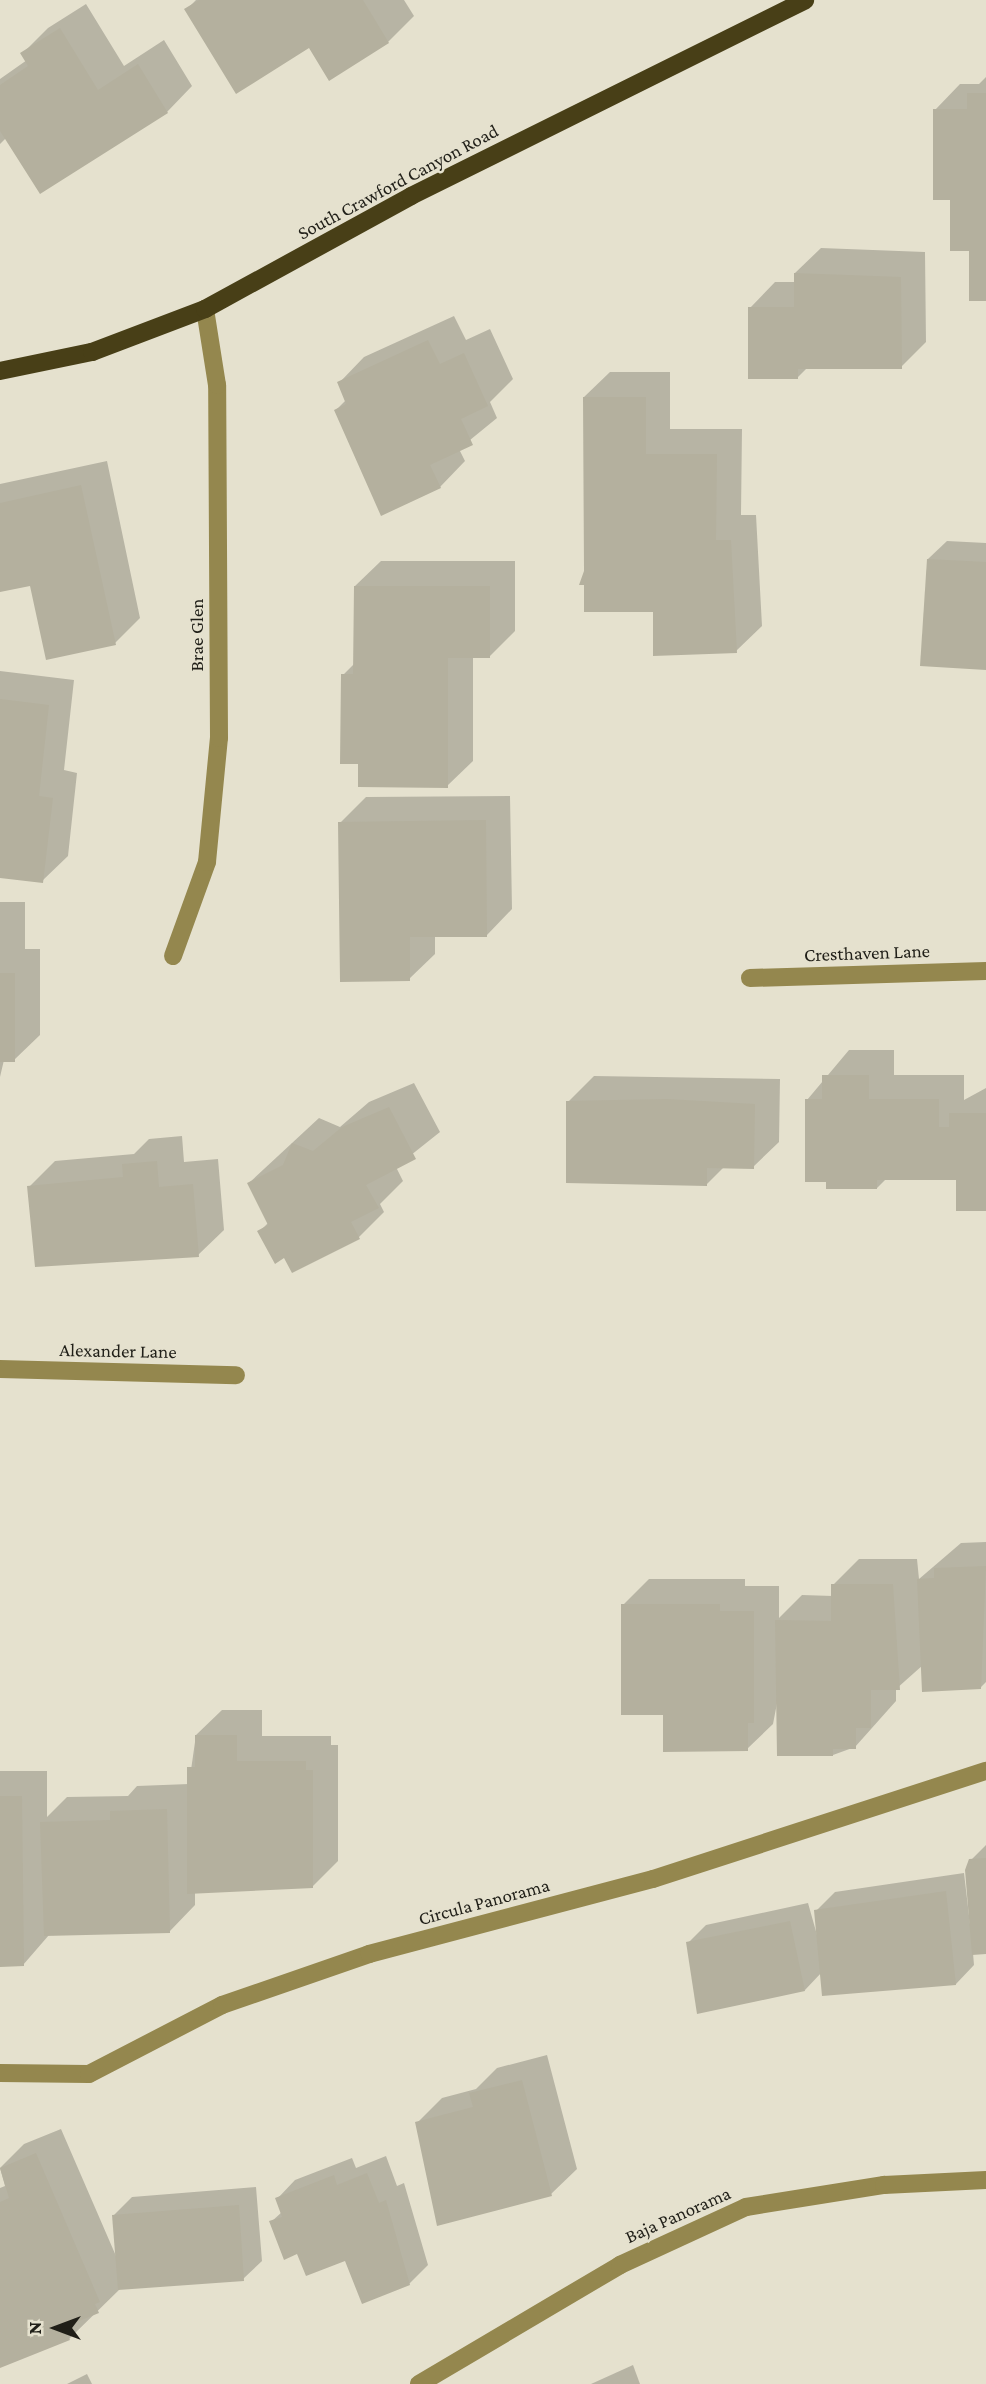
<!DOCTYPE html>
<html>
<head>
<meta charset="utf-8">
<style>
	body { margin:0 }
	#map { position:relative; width:986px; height:2384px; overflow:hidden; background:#e5e1ce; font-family:"Crimson Pro",serif }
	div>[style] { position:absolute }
	.shadow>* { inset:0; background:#0003 }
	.building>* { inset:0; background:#b4b09e }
	.minor>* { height:18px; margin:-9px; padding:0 9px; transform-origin:9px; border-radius:9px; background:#94874e }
	.major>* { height:18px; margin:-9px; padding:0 9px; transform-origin:9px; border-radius:9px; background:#483f17 }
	span { translate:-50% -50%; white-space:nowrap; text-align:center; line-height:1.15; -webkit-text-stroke:5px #e5e1ce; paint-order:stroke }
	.street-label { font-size:19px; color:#201f18 }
	.north { position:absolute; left:21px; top:2293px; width:70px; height:70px; -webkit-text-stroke:5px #e5e1ce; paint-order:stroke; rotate:270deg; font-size:19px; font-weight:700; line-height:28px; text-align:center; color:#201f18 }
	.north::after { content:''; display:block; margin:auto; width:24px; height:32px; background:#201f18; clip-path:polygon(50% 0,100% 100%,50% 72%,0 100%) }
</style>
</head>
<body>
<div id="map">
	<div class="shadow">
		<div style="clip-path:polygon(196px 0,404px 0,414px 16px,388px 42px,330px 79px,309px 46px,186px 10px)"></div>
		<div style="clip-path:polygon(86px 4px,124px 66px,164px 40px,192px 86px,167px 112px,6px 138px,0 144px,0 79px,27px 60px,23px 53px,48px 28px)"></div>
		<div style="clip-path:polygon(986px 77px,986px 299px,952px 198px,935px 110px,960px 84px,979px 84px)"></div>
		<div style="clip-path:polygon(821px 248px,925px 252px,926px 342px,901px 367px,808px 367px,797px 378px,750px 308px,775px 282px,795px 282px,795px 273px)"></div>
		<div style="clip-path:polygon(454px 316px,466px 340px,490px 329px,513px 379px,490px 402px,497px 418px,459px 449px,465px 461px,440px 487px,336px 410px,346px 400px,339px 383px,364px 357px)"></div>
		<div style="clip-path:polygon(610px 372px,670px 372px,670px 429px,742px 429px,741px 515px,756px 515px,762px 626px,736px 651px,586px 572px,584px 397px)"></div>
		<div style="clip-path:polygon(107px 461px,140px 618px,115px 643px,32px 583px,0 590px,0 484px)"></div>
		<div style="clip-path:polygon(947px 541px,986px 543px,986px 668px,928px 559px)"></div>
		<div style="clip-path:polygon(381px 561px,515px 561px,515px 631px,489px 657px,473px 657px,473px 761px,447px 786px,360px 762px,343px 675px,355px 663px,355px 586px)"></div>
		<div style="clip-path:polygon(0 671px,74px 680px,64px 770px,77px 773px,68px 856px,42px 881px,0 876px)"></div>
		<div style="clip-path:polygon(510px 796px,512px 909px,487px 935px,435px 935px,435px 954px,409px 979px,340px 823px,366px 797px)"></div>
		<div style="clip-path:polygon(0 902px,25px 902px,25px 949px,40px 949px,40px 1035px,14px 1060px,4px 1060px,0 1077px)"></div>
		<div style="clip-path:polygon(849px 1050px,894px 1050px,894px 1075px,964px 1075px,964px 1100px,986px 1088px,986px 1209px,958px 1179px,886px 1179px,877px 1188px,807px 1100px)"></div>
		<div style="clip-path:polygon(594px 1076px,780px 1079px,779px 1142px,753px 1167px,724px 1167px,707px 1184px,568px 1102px)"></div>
		<div style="clip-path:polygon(414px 1083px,440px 1132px,396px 1167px,403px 1181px,380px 1204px,384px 1212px,359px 1237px,285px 1256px,259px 1232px,269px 1222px,249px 1183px,319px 1118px,340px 1127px,369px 1102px)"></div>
		<div style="clip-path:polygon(182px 1136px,184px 1162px,218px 1159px,224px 1230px,198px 1255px,29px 1187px,55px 1161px,134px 1154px,149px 1139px)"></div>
		<div style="clip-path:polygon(986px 1542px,986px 1682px,981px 1687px,923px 1665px,896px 1689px,896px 1701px,855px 1747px,833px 1755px,778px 1698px,773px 1724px,747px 1749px,665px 1713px,623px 1605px,649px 1579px,745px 1579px,745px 1586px,779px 1586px,779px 1618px,802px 1595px,833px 1596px,833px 1585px,859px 1559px,917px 1559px,919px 1579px,961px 1543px)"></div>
		<div style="clip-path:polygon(222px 1710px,262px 1710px,262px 1736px,331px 1736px,331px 1745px,338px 1745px,338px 1861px,312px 1887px,195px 1892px,195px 1905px,170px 1931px,49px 1935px,23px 1965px,0 1965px,0 1771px,47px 1771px,47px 1817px,67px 1797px,128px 1796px,137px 1786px,189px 1784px,196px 1735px)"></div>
		<div style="clip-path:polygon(986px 1845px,986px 1953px,973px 1953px,974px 1965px,956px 1984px,822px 1972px,805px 1990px,688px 1943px,706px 1925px,808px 1903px,819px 1942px,816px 1911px,835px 1892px,964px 1873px,970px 1924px,971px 1860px)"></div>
		<div style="clip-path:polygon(547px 2055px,577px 2169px,551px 2194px,417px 2123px,442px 2098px,476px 2089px,497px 2068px)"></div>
		<div style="clip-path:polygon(61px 2129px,116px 2256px,114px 2215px,132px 2197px,256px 2187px,262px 2261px,243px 2279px,121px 2288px,69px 2339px,0 2366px,0 2188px,5px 2186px,0 2168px,24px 2144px)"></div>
		<div style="clip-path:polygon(386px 2156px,397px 2186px,404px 2183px,428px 2265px,409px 2284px,346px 2259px,298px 2252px,271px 2222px,282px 2212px,277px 2199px,295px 2180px,352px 2158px,356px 2168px)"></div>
		<div style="clip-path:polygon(633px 2365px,640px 2384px,591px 2384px)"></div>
		<div style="clip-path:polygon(87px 2374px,92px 2384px,67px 2384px)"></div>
	</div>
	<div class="building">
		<div style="clip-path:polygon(199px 0,363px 0,389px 43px,329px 81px,309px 48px,236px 94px,184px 9px)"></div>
		<div style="clip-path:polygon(60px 28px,98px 90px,138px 64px,168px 113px,40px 194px,0 131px,0 85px,28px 66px,20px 53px)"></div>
		<div style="clip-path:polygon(967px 93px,986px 93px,986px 301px,969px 301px,969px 251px,950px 251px,950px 200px,933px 200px,933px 109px,967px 109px)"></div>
		<div style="clip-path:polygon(794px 273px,901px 277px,902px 369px,798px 369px,798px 379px,748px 379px,748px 307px,794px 307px)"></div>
		<div style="clip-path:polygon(428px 340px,440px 364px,464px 353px,488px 406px,461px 419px,473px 445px,430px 465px,441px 488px,381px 516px,334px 410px,346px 404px,337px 382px)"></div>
		<div style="clip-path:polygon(583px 397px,646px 397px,646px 454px,717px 454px,716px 540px,731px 540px,737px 653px,653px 656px,653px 612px,584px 612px,584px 585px,579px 585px,584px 571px)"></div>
		<div style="clip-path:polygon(81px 485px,116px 645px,46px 660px,30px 586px,0 592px,0 503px)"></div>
		<div style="clip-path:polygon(927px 559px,986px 562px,986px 670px,920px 666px)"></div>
		<div style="clip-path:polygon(354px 586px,490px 586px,490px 658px,448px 658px,448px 788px,358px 787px,358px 764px,340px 764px,341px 674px,353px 674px)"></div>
		<div style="clip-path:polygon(0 699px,49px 705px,39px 796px,53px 798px,43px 883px,0 878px)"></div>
		<div style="clip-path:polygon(486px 820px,487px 937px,410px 937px,410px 981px,340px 982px,338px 822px)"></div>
		<div style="clip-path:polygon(0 973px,15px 973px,15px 1062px,0 1062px)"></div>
		<div style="clip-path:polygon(822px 1075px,869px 1075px,869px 1099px,939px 1099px,939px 1127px,949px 1127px,949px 1113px,986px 1113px,986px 1211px,956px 1211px,956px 1180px,877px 1180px,877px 1189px,826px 1189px,826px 1182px,805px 1182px,805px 1099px,822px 1099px)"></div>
		<div style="clip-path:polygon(667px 1099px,755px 1104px,754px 1169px,707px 1168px,707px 1186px,566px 1183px,566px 1101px)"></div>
		<div style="clip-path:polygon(389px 1107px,416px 1159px,366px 1185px,379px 1208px,351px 1222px,360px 1239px,292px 1273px,284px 1258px,275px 1264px,257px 1231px,268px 1225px,247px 1183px,283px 1165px,292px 1143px,313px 1151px,342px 1127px)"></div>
		<div style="clip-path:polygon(157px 1161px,159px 1187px,193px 1184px,199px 1257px,35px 1267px,27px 1186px,123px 1177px,122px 1164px)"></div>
		<div style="clip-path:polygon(986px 1566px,981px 1689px,922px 1692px,917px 1579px,934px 1578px,934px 1568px)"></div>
		<div style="clip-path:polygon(831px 1584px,893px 1584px,900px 1690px,871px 1690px,871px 1728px,856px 1728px,856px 1749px,833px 1749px,833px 1756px,777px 1756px,775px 1620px,831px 1621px)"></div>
		<div style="clip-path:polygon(621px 1604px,720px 1604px,720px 1611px,754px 1611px,754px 1723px,748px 1723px,748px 1751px,663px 1752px,663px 1715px,621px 1715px)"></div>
		<div style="clip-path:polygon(195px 1735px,237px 1735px,237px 1761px,306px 1761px,306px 1770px,313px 1770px,313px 1888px,187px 1894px,187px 1767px,195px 1767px)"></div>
		<div style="clip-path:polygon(0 1796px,22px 1796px,24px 1966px,0 1967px)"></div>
		<div style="clip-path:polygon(167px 1809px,170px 1933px,44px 1936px,40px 1822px,110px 1820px,110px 1811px)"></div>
		<div style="clip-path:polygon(986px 1858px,986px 1954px,972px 1955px,965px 1870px,969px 1859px)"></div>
		<div style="clip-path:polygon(946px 1891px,956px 1985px,822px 1996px,814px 1910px)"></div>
		<div style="clip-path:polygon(790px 1921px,805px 1991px,697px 2014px,686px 1942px)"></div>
		<div style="clip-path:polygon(522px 2080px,552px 2196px,437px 2226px,415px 2122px,473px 2107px,469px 2093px)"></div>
		<div style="clip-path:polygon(36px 2153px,100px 2302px,95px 2304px,99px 2313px,64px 2327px,70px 2340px,0 2368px,0 2202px,9px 2198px,0 2168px)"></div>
		<div style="clip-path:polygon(367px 2173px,379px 2203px,386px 2200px,410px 2285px,362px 2304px,345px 2261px,306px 2276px,297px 2254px,284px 2260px,269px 2221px,282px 2217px,275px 2198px,334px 2175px,337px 2185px)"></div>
		<div style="clip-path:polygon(239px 2205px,244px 2281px,118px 2290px,112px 2215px)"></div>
	</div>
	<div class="minor">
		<div style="left:173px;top:956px;width:100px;rotate:-70.1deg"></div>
		<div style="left:207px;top:862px;width:125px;rotate:-84.5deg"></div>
		<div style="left:219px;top:738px;width:353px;rotate:-90.3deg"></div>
		<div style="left:217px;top:385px;width:77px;rotate:-99deg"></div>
		<div style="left:750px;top:978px;width:236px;rotate:-1.7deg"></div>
		<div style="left:0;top:1369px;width:236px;rotate:1.5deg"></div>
		<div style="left:0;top:2073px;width:89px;rotate:0.6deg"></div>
		<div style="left:89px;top:2074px;width:150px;rotate:-27.4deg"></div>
		<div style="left:222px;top:2005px;width:156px;rotate:-19.1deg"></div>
		<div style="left:369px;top:1954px;width:294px;rotate:-14.8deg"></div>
		<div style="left:653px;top:1879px;width:350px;rotate:-18deg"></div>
		<div style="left:419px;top:2384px;width:234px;rotate:-30.6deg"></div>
		<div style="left:620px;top:2265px;width:139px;rotate:-24.7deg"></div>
		<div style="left:746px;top:2207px;width:140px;rotate:-9.1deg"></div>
		<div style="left:884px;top:2185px;width:102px;rotate:-2.8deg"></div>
	</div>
	<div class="major">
		<div style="left:0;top:371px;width:94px;rotate:-11.7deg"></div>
		<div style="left:92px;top:352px;width:121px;rotate:-20.8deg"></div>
		<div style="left:205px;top:309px;width:235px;rotate:-28.7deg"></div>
		<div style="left:411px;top:196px;width:440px;rotate:-26.4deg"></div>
	</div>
	<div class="street-label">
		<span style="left:398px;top:182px;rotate:-28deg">South Crawford Canyon Road</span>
		<span style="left:197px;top:635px;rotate:-90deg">Brae Glen</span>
		<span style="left:867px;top:953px;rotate:-2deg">Cresthaven Lane</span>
		<span style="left:118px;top:1351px;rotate:1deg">Alexander Lane</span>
		<span style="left:484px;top:1902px;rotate:-15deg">Circula Panorama</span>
		<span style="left:678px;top:2215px;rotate:-24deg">Baja Panorama</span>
	</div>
	<div class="north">N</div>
</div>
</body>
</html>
